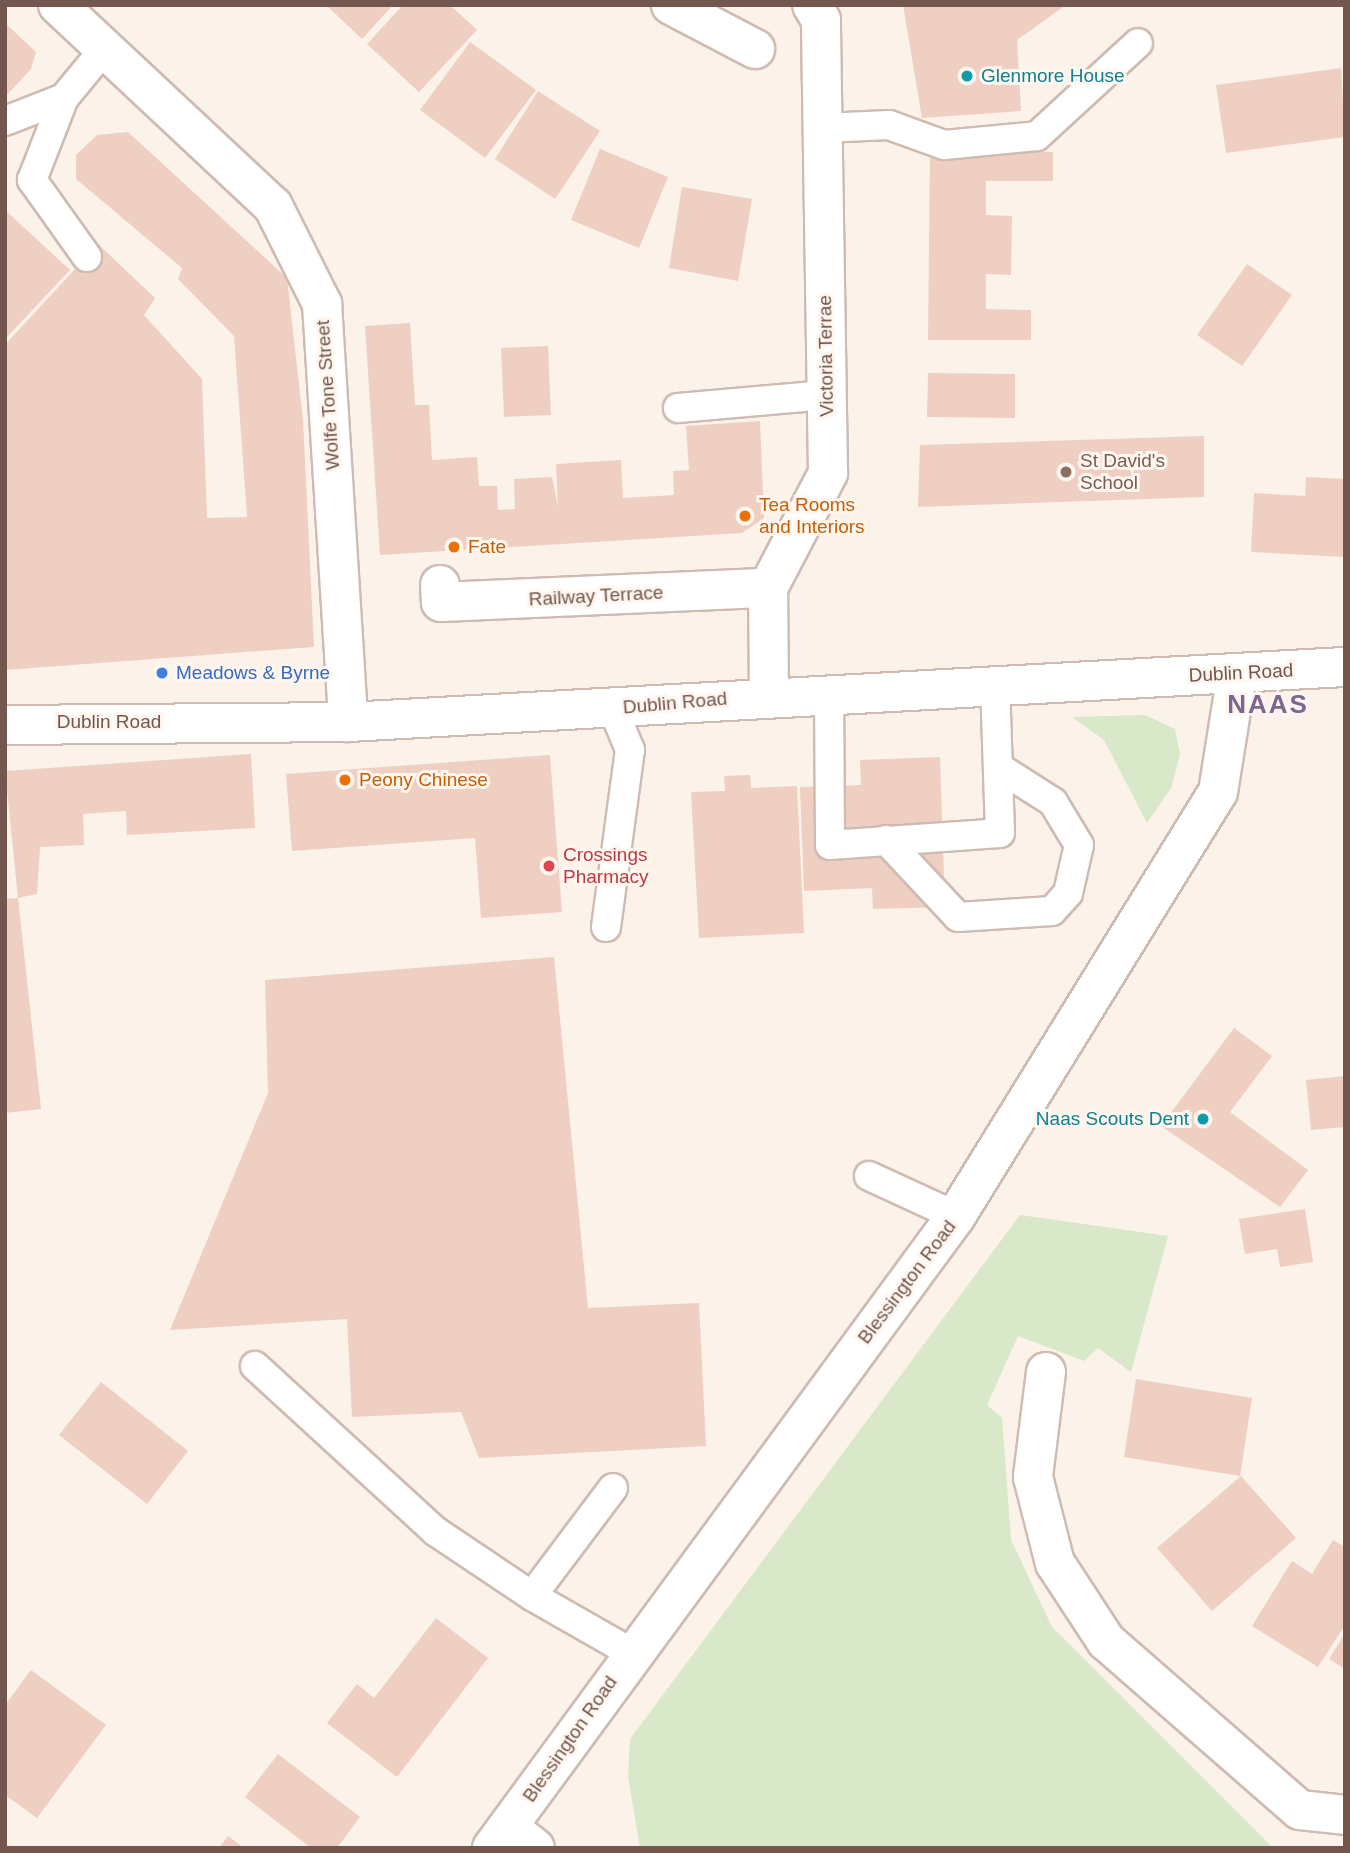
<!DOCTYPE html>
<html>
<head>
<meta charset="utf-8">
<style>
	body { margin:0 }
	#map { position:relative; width:1350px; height:1853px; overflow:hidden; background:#fbf2e9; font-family:Helvetica,sans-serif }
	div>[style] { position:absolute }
	.green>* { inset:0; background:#d8e8c8 }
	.building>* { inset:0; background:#eecfc2 }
	.roads { filter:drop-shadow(2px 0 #cebbb2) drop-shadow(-2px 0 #cebbb2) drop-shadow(0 2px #cebbb2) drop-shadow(0 -2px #cebbb2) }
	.lane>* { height:28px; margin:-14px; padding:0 14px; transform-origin:14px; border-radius:14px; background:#fff }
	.street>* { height:38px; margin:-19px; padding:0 19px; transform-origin:19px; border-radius:19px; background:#fff }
	.secondary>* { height:38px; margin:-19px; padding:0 19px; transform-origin:19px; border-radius:19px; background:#fff }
	.dots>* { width:19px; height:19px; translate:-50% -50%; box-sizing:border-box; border:4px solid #fef6ef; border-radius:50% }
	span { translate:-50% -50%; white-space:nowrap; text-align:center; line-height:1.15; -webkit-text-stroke:6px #fef6ef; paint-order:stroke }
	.culture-label { font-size:19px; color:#0d838f }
	.left { translate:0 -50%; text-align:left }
	.right { translate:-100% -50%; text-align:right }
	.street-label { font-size:19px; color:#73574e }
	.education-label { font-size:19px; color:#785e54 }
	.food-label { font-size:19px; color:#c56008 }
	.shop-label { font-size:19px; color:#366cbe }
	.health-label { font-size:19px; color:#be3a42 }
	.district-label { font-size:26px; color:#7d668f; font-weight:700; letter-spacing:2px }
	.frame { position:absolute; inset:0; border:7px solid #73574e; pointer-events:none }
</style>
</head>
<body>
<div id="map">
	<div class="green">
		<div style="clip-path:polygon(1145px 715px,1175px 729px,1180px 754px,1171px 788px,1147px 823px,1104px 740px,1072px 717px)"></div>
		<div style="clip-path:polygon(1020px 1215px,1168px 1236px,1131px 1372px,1098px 1348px,1084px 1361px,1018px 1336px,987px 1405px,1002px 1418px,1011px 1540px,1052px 1627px,1273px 1848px,640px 1848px,628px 1776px,630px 1739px)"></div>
	</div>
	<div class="building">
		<div style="clip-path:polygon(326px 5px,393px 5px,362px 39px)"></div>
		<div style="clip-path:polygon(403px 5px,450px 5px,477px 30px,419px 92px,367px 44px)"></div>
		<div style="clip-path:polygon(903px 5px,1066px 5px,1017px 40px,1021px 111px,922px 118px)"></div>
		<div style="clip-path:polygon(5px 23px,36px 52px,31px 69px,5px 97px)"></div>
		<div style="clip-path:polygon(470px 42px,536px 90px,485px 158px,420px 110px)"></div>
		<div style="clip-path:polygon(1341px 68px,1345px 137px,1226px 153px,1216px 85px)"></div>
		<div style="clip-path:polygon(538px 91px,600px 131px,555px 199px,495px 159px)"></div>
		<div style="clip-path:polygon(128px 132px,287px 278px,303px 420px,314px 647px,5px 670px,5px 345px,98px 244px,155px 298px,144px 315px,202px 379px,207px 518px,247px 517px,234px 336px,178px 279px,182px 268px,76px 179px,76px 155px,97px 135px)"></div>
		<div style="clip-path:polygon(600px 149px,668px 177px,639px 248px,571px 220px)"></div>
		<div style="clip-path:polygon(930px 151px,1053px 152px,1053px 181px,986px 181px,986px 215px,1012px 216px,1011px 275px,986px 274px,986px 309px,1031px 310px,1031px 340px,928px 340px)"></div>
		<div style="clip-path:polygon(682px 187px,752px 199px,738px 281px,669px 268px)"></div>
		<div style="clip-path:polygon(5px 210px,70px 270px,5px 339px)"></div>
		<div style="clip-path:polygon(1247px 264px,1292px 295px,1242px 366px,1197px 335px)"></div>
		<div style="clip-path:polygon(410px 323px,415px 405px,429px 405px,432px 460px,477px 457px,479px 486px,497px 486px,498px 510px,515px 509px,514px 479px,552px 477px,558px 507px,556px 464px,621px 460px,623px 498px,674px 495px,673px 471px,689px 470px,686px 426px,760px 421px,764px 518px,742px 533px,380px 555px,365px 326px)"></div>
		<div style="clip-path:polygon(548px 346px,551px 415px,504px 417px,501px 348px)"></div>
		<div style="clip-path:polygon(928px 373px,1015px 374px,1015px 418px,927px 417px)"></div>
		<div style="clip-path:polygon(1204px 436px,1204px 497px,918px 507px,920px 445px)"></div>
		<div style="clip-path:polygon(1306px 477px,1345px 479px,1345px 557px,1251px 552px,1254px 493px,1305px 496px)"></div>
		<div style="clip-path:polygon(251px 754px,255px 828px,127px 835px,126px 811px,83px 814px,84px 845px,40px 847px,37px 894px,18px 898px,5px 771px)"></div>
		<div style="clip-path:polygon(550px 755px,562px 912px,481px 918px,475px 838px,292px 851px,286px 774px)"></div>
		<div style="clip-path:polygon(940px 757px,945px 907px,873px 909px,872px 888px,804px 891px,800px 787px,861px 785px,860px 760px)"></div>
		<div style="clip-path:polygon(750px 775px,751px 788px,797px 786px,804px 933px,699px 938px,691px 792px,725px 791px,724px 776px)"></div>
		<div style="clip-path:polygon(18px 898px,41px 1109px,5px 1113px,5px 899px)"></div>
		<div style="clip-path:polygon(554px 957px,588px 1308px,699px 1303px,706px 1446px,479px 1458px,461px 1412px,352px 1417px,347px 1319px,170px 1330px,268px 1093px,265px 980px)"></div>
		<div style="clip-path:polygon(1234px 1028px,1272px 1056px,1230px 1112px,1308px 1170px,1280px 1207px,1161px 1126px)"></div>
		<div style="clip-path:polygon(1345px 1076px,1345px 1127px,1311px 1130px,1306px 1080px)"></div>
		<div style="clip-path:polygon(1305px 1209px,1313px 1262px,1280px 1267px,1277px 1249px,1245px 1254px,1239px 1219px)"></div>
		<div style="clip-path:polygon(1136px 1379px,1252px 1398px,1240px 1476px,1124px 1457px)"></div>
		<div style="clip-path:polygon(101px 1382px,188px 1451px,147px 1504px,59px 1435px)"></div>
		<div style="clip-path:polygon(1241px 1476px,1296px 1538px,1212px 1611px,1157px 1548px)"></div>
		<div style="clip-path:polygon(1333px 1540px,1345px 1547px,1345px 1625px,1318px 1667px,1252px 1626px,1292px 1561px,1312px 1574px)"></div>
		<div style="clip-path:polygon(436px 1618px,488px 1658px,397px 1777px,327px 1723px,357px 1684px,374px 1698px)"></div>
		<div style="clip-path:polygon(1345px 1633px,1345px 1669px,1329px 1659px)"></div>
		<div style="clip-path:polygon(31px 1670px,106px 1725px,37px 1818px,5px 1795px,5px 1705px)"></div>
		<div style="clip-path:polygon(278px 1754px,360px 1817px,337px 1848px,311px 1848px,245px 1797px)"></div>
		<div style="clip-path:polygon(228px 1836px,244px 1848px,219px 1848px)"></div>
	</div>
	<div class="roads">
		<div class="lane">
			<div style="left:5px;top:121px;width:63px;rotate:-21.3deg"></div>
			<div style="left:823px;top:128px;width:66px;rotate:-2.6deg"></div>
			<div style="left:889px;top:125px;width:59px;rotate:20deg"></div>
			<div style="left:944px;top:145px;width:93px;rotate:-5.5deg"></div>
			<div style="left:1037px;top:136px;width:137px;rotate:-42.6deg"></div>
			<div style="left:87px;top:257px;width:95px;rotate:-125.5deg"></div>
			<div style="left:32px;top:180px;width:88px;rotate:-68.7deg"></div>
			<div style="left:64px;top:98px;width:65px;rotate:-50.6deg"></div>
			<div style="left:678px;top:408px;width:149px;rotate:-5deg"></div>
			<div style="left:829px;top:692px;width:153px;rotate:89.6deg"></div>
			<div style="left:830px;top:845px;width:170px;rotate:-4deg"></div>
			<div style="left:1000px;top:833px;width:151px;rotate:-91.9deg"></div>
			<div style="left:886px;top:840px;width:105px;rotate:46.9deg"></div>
			<div style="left:958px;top:917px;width:94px;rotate:-3.7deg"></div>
			<div style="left:1052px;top:911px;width:24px;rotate:-48deg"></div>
			<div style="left:1068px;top:893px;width:49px;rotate:-77.1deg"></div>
			<div style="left:1079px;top:845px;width:50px;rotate:-121.2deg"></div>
			<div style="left:1053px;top:802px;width:65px;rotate:-147.5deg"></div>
			<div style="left:606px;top:927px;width:179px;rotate:-82.3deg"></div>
			<div style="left:630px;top:750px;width:44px;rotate:-112.5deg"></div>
			<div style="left:869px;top:1176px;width:96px;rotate:24.7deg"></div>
			<div style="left:255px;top:1366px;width:244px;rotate:42.5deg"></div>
			<div style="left:435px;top:1531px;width:117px;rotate:33.8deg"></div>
			<div style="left:613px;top:1488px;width:135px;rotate:126.9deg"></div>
			<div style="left:532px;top:1596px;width:113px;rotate:29.7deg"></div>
		</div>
		<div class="street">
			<div style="left:58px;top:5px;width:294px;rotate:43.1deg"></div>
			<div style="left:273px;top:206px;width:110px;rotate:63.4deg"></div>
			<div style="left:322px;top:304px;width:419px;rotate:86.4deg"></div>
			<div style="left:671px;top:5px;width:95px;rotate:27.6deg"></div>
			<div style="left:440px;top:585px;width:17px;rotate:87deg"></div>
			<div style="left:441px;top:602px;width:327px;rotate:-2.5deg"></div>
			<div style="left:769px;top:695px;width:107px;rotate:-90.5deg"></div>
			<div style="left:768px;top:588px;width:130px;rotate:-62.4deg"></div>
			<div style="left:828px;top:473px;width:453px;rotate:-90.9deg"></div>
			<div style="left:821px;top:20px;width:17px;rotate:-121deg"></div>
			<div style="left:1046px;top:1372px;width:106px;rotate:97.1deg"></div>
			<div style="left:1033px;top:1477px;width:89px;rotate:75.7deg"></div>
			<div style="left:1055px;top:1563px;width:93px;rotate:56.8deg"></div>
			<div style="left:1106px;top:1641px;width:257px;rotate:41.1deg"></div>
			<div style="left:1300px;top:1810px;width:45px;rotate:6.3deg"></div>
		</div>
		<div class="secondary">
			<div style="left:5px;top:725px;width:343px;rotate:-0.5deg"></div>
			<div style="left:348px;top:722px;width:999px;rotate:-3.16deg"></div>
			<div style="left:508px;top:1827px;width:34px;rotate:38deg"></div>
			<div style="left:492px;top:1848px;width:784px;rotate:-53.71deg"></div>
			<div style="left:956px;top:1216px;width:498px;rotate:-58.3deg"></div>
			<div style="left:1218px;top:792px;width:120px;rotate:-80.9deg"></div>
		</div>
	</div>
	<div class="dots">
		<div style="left:967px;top:76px;background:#0f9aa8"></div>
		<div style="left:1066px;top:472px;background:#8d6e63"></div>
		<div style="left:745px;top:516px;background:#e8710a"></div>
		<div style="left:454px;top:547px;background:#e8710a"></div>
		<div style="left:162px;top:673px;background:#3f7fe0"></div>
		<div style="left:345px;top:780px;background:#e8710a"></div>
		<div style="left:549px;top:866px;background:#e0444e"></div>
		<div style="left:1203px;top:1119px;background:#0f9aa8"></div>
	</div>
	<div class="culture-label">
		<span class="left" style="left:981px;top:76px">Glenmore House</span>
		<span class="right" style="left:1189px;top:1119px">Naas Scouts Dent</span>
	</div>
	<div class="street-label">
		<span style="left:826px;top:356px;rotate:-91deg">Victoria Terrae</span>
		<span style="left:328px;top:395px;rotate:-94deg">Wolfe Tone Street</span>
		<span style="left:596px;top:596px;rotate:-3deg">Railway Terrace</span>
		<span style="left:1241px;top:673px;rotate:-3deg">Dublin Road</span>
		<span style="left:675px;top:703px;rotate:-5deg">Dublin Road</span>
		<span style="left:109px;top:722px">Dublin Road</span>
		<span style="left:907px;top:1282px;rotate:-53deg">Blessington Road</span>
		<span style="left:570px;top:1739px;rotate:-55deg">Blessington Road</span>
	</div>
	<div class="education-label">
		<span class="left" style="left:1080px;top:472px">St David's<br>School</span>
	</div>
	<div class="food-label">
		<span class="left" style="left:759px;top:516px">Tea Rooms<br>and Interiors</span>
		<span class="left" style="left:468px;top:547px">Fate</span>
		<span class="left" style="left:359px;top:780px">Peony Chinese</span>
	</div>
	<div class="shop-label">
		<span class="left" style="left:176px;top:673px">Meadows &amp; Byrne</span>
	</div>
	<div class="health-label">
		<span class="left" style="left:563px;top:866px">Crossings<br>Pharmacy</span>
	</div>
	<div class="district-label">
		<span style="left:1268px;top:705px">NAAS</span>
	</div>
	<div class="frame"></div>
</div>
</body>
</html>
